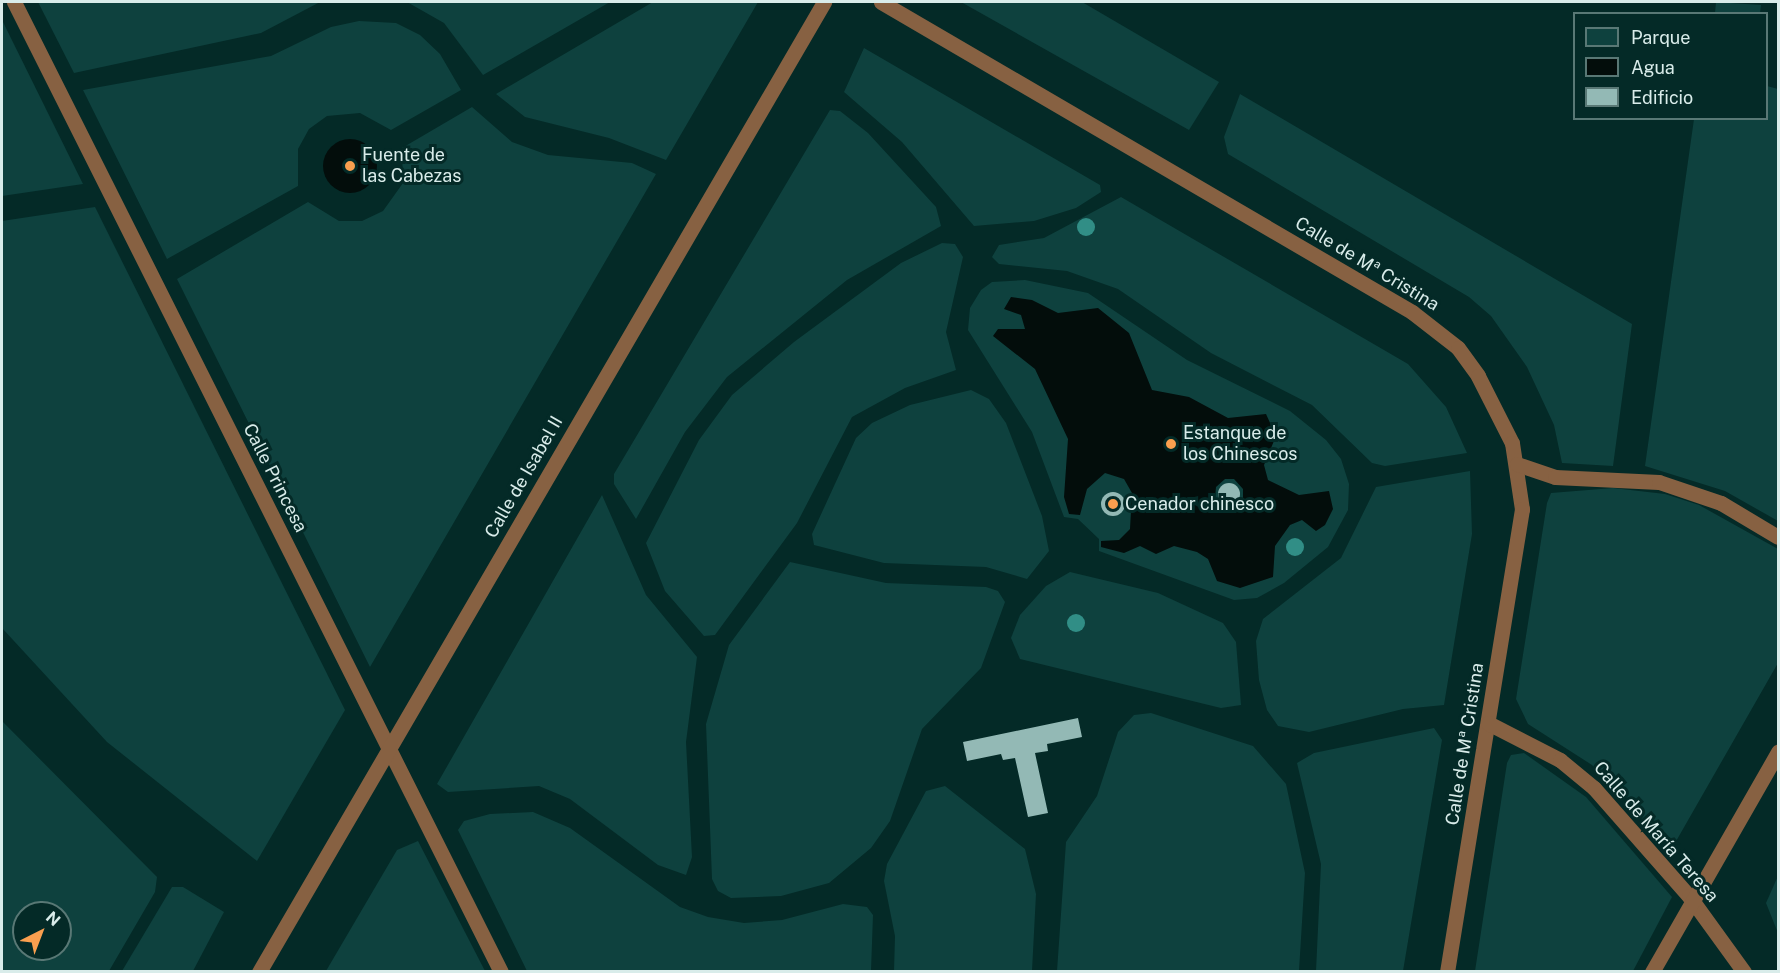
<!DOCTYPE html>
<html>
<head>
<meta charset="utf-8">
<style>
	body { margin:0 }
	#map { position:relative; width:1780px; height:973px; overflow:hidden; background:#042a27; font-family:"Public Sans",sans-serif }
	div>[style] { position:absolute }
	.green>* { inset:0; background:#0e413e }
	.water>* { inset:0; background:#030d0b }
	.round { border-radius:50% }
	.building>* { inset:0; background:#93b9b5 }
	.lane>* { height:15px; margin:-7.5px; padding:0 7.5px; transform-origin:7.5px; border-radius:7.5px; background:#876142 }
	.trees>* { width:18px; height:18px; margin:-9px; border-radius:50%; background:#318e86 }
	.dots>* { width:16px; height:16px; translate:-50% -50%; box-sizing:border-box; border:3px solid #042a27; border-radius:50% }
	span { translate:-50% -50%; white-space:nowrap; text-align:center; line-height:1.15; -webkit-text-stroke:6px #042a27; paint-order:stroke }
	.poi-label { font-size:18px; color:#d9ecea }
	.left { translate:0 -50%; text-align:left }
	.street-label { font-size:18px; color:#d9ecea }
	.frame { position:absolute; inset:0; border:3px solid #d9ecea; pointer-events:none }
	.legend { position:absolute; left:1573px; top:12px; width:195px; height:108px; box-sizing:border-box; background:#042a27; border:2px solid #597875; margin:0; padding:8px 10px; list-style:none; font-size:18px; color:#d9ecea }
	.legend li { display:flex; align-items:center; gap:12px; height:30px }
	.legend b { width:30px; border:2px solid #597875 }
	.north { position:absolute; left:12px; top:901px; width:60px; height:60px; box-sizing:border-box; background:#042a27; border:2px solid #597875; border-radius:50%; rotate:42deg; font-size:16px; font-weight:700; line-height:24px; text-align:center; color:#d9ecea }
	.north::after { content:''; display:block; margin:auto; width:21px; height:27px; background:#fa9f4f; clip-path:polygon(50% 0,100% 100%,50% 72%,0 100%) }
</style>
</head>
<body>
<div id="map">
	<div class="green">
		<div style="clip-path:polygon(38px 2px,320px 2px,261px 33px,74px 73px)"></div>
		<div style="clip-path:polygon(407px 2px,610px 2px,483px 75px,444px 23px)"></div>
		<div style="clip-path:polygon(653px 2px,758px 2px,666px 160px,609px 138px,525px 117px,496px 94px)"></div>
		<div style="clip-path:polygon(961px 2px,1082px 2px,1219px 82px,1189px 130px)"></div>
		<div style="clip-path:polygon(1716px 2px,1761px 5px,1760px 13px,1715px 13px)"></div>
		<div style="clip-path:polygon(2px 20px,83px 184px,2px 196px)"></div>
		<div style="clip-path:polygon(359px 21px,396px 23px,420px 35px,440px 54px,461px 90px,391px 130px,360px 113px,327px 116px,309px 129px,298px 149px,298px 186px,167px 259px,83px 90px,271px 56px,331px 27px)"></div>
		<div style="clip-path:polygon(864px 48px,1100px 185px,1101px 192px,1076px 208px,1034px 221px,974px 226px,902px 142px,844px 92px)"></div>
		<div style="clip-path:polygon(1767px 86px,1778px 89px,1778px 521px,1725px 491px,1645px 466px,1694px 119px,1766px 118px)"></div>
		<div style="clip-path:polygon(1240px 94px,1632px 324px,1613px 466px,1562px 463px,1554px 425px,1527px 367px,1491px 316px,1469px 297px,1228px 154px,1224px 137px)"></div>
		<div style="clip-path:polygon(472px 107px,512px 142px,548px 155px,632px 163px,656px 174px,370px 667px,177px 279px,308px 202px,339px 221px,362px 221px,383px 211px,403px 183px,402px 148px)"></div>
		<div style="clip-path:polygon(830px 110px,840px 111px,868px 133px,936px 207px,941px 226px,847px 280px,727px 377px,685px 432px,636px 519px,614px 484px,614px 474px)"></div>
		<div style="clip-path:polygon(1121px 197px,1408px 364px,1446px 407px,1467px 453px,1385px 466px,1372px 463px,1312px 405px,1211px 353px,1118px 289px,1067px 271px,999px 264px,992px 257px,999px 245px,1044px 238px)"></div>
		<div style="clip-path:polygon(95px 207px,345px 710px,257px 861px,107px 742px,2px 628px,2px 221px)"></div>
		<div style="clip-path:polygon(942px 243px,955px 244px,963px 257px,946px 332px,956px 370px,905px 388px,852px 417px,797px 523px,715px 635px,704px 636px,665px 591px,646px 543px,699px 440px,732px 395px,794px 342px,901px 263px)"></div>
		<div style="clip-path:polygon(1025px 280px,1088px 293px,1187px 360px,1290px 411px,1326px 440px,1341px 459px,1349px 484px,1348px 510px,1328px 547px,1284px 583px,1257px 598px,1234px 600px,1099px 551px,1099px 539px,1078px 519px,1064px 517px,1032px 432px,968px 330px,970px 308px,981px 290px,992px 282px)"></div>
		<div style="clip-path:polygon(971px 390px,989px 399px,1006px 423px,1042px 516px,1049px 551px,1027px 579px,986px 567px,884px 563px,814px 545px,812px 534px,856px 438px,872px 423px,910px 405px)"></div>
		<div style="clip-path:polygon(1470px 471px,1472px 534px,1444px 705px,1403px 709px,1309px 732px,1278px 726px,1267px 710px,1259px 680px,1256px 641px,1263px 619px,1341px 558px,1376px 487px)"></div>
		<div style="clip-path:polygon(1613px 488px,1665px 494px,1699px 505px,1778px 549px,1778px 663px,1671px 850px,1592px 765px,1528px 724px,1516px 699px,1547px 503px,1551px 493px)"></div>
		<div style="clip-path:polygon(602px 495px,646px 595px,697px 657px,686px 742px,692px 857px,686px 875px,658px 865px,570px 799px,539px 786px,448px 792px,437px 784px)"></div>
		<div style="clip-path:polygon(790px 562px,886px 583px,986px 587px,998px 591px,1005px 602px,981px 668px,922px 729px,890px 821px,871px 848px,829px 883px,781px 896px,731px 898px,718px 891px,712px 879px,706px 724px,729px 645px)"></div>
		<div style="clip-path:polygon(1070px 572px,1158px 593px,1223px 623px,1236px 642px,1241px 705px,1221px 708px,1020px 659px,1011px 638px,1020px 615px,1046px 586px)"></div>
		<div style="clip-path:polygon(1151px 713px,1253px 746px,1286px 784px,1305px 873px,1299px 971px,1057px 971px,1066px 842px,1097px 796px,1118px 732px,1134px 715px)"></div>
		<div style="clip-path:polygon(evenodd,2px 721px,157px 877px,155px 892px,109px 971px,2px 971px,2px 721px,24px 913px,60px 913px,60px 949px,24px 949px,24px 913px)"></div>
		<div style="clip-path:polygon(1434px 728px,1442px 740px,1403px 971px,1316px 971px,1321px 864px,1297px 763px,1314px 753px)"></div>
		<div style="clip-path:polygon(1524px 753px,1586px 797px,1672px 897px,1633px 971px,1475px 971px,1507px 763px,1511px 755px)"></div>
		<div style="clip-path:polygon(945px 786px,1025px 849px,1036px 894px,1032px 971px,894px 971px,895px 936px,884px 881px,887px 864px,926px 791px)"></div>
		<div style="clip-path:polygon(533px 812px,570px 828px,680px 907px,708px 917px,744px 923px,782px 920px,843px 904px,867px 907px,873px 915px,871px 971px,527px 971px,458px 830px,464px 821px,490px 814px)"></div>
		<div style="clip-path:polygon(418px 841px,485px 971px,326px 971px,397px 850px)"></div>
		<div style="clip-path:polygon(1778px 876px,1778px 933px,1766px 903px)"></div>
		<div style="clip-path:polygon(172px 887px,183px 887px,224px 912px,193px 971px,122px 971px)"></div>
	</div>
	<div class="water">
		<div class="round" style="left:323px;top:139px;width:54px;height:54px"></div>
		<div style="clip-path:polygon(evenodd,1011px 297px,1032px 300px,1058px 313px,1098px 308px,1129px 333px,1152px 390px,1189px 397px,1228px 418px,1266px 414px,1276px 436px,1264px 465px,1268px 480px,1299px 495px,1329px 491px,1333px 509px,1325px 525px,1316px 531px,1302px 520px,1290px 525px,1275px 546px,1273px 577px,1240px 588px,1217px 581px,1208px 559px,1197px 552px,1174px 546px,1156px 554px,1140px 546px,1124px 553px,1101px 547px,1101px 541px,1119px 540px,1130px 529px,1132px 493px,1124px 479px,1105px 473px,1087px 489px,1080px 515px,1069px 514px,1064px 497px,1068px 439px,1035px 369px,993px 336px,998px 329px,1025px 329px,1021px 315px,1004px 309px,1011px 297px,1225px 479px,1234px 479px,1243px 489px,1243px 499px,1233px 508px,1215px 498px,1216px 487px,1225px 479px)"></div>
	</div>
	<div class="building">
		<div class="round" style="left:1218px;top:483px;width:22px;height:22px"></div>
		<div class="round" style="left:1101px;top:492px;width:24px;height:24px"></div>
		<div style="clip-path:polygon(1078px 718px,1082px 737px,1047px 744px,1048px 751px,1035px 753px,1048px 813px,1028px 817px,1015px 758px,1003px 760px,1001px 754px,967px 761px,963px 742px)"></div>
	</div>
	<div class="lane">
		<div style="left:14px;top:2px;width:1085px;rotate:63.34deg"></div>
		<div style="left:881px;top:2px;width:615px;rotate:30.28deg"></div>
		<div style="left:1412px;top:312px;width:58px;rotate:38deg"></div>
		<div style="left:1458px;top:348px;width:34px;rotate:54deg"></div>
		<div style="left:1478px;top:376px;width:75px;rotate:63.1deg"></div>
		<div style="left:1512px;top:443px;width:67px;rotate:81.4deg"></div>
		<div style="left:1522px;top:509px;width:469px;rotate:99.2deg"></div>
		<div style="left:1517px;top:464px;width:40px;rotate:18.9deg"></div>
		<div style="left:1555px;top:477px;width:104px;rotate:2.8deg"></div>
		<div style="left:1659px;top:482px;width:65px;rotate:18.7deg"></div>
		<div style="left:1721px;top:503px;width:66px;rotate:30.8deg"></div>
		<div style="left:1488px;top:723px;width:81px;rotate:27.2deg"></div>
		<div style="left:1560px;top:760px;width:44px;rotate:39.5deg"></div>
		<div style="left:1594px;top:788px;width:144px;rotate:48.7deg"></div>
		<div style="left:1689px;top:896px;width:94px;rotate:54.1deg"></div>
		<div style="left:259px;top:972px;width:1123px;rotate:-59.78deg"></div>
		<div style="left:1652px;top:972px;width:254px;rotate:-60.2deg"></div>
	</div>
	<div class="trees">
		<div style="left:1086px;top:227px"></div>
		<div style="left:1295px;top:547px"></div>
		<div style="left:1076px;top:623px"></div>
	</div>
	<div class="dots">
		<div style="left:350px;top:166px;background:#fa9f4f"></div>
		<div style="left:1171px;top:444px;background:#fa9f4f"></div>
		<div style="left:1113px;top:504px;background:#fa9f4f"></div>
	</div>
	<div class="poi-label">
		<span class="left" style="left:362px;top:166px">Fuente de<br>las Cabezas</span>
		<span class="left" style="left:1183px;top:444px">Estanque de<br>los Chinescos</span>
		<span class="left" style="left:1125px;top:504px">Cenador chinesco</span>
	</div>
	<div class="street-label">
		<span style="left:1367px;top:264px;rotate:31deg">Calle de Mª Cristina</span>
		<span style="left:524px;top:477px;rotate:-60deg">Calle de Isabel II</span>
		<span style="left:275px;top:478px;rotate:63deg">Calle Princesa</span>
		<span style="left:1465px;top:744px;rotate:-81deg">Calle de Mª Cristina</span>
		<span style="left:1656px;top:832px;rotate:49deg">Calle de María Teresa</span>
	</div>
	<div class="frame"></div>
	<ul class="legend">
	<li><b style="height:16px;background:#0e413e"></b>Parque</li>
	<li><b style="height:16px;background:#030d0b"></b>Agua</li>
	<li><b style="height:16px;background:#93b9b5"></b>Edificio</li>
	</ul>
	<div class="north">N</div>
</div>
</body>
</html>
